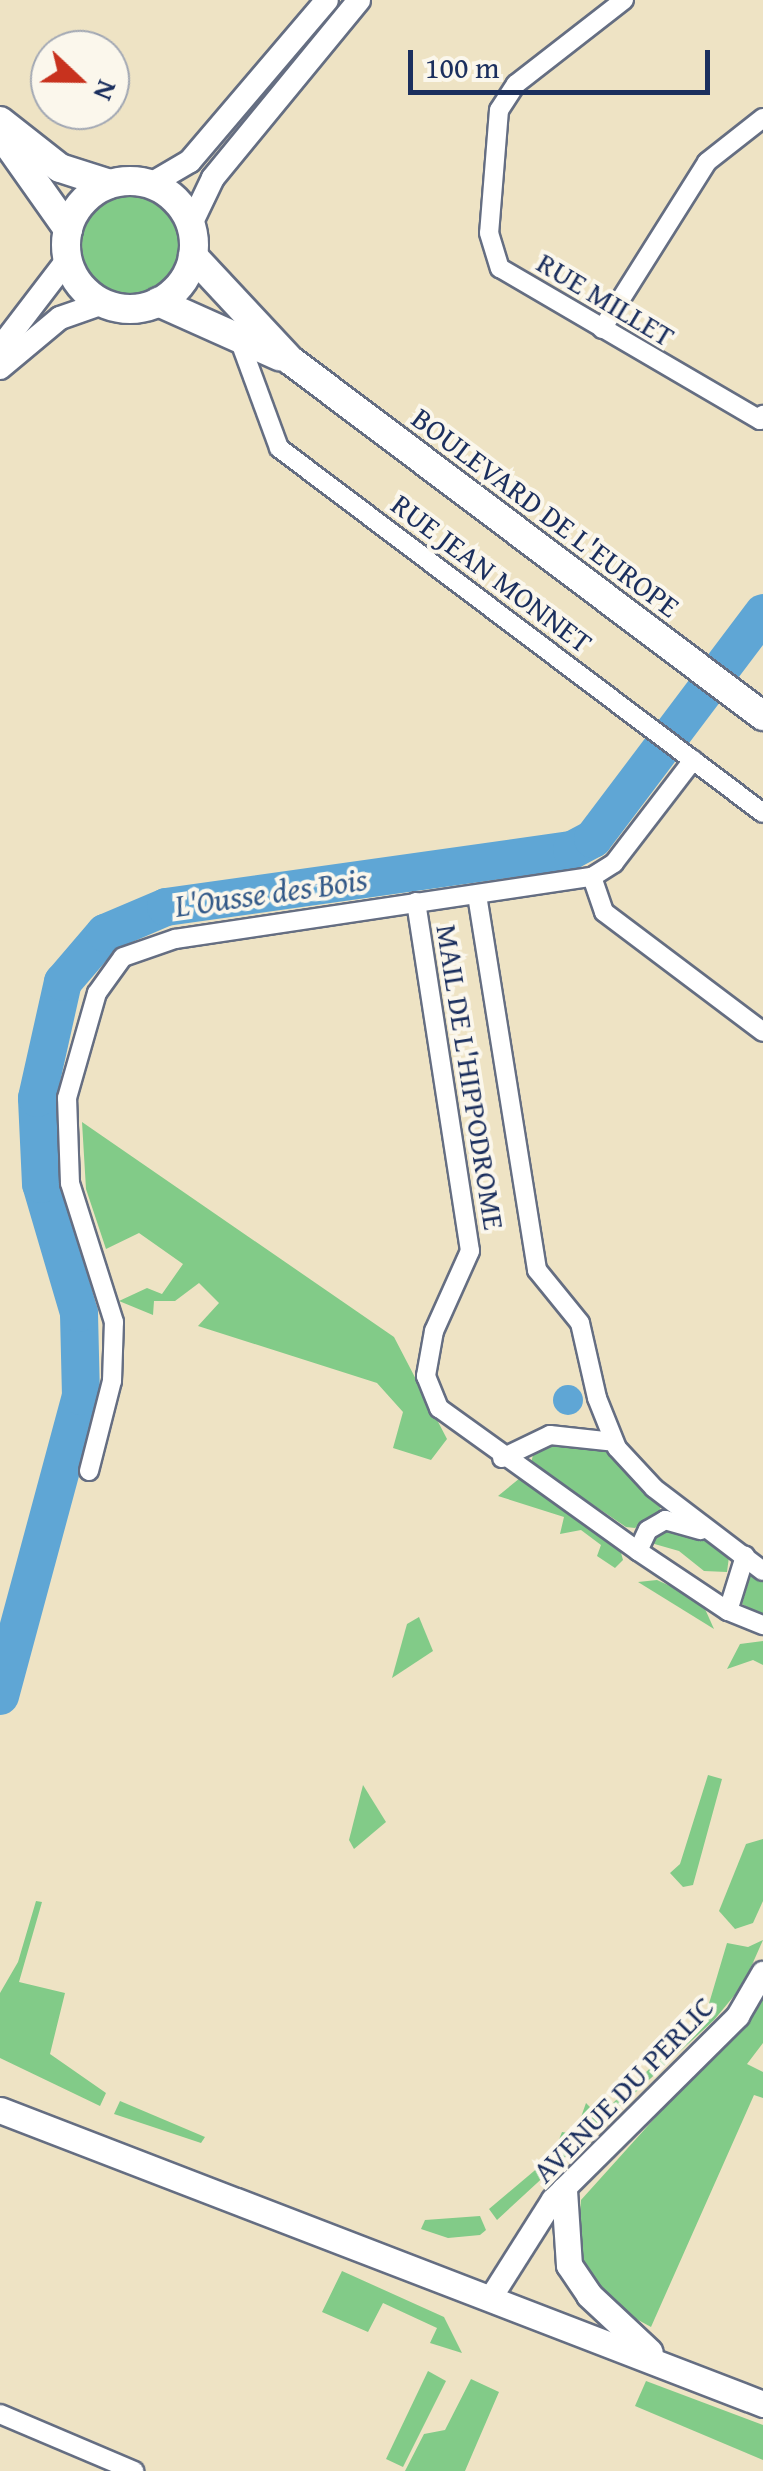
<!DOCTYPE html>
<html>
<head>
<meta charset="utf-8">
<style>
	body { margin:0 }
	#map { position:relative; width:763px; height:2471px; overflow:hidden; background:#eee3c4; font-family:"Gentium Book Plus",serif }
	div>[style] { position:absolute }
	.green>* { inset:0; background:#82cb88 }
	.round { border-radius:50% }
	.water>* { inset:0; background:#5fa6d5 }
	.river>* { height:38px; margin:-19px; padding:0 19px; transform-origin:19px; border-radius:19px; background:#5fa6d5 }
	.roads { filter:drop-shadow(2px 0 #656e82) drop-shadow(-2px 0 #656e82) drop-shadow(0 2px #656e82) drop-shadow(0 -2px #656e82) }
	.minor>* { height:18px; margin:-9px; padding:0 9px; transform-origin:9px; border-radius:9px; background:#fff }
	.tertiary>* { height:22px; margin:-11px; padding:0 11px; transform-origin:11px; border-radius:11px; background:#fff }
	.secondary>* { height:25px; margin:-12.5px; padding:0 12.5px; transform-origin:12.5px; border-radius:12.5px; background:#fff }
	.primary>* { height:28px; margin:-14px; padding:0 14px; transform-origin:14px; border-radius:14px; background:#fff }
	.primary>.ring { margin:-14px; padding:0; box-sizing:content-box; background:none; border:28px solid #fff; border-radius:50% }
	span { translate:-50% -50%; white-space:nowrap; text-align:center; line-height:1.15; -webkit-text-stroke:8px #fbf7ec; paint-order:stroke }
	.street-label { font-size:30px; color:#1b2f5e }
	.water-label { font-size:32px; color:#335988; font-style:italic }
	.north { position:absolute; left:30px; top:30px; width:100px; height:100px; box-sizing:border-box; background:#fbf7ec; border:2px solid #a1a7b3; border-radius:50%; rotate:112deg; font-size:28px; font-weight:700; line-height:40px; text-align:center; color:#1b2f5e }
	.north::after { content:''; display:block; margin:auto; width:35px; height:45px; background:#c8321e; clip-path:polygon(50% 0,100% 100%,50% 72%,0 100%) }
	.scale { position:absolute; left:408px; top:50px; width:302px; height:45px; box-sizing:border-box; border:5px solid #1b2f5e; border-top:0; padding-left:12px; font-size:30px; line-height:35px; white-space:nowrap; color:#1b2f5e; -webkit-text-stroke:8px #fbf7ec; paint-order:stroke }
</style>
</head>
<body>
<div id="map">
	<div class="green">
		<div class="round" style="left:82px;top:196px;width:98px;height:98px"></div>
		<div style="clip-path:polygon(82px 1122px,394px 1337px,447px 1439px,431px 1460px,393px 1448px,403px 1412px,377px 1383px,198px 1326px,219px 1303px,199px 1283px,175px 1301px,154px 1301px,153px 1315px,119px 1301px,147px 1288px,162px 1294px,183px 1264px,139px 1233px,106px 1249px,86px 1189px)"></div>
		<div style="clip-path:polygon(549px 1440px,606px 1447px,661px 1501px,660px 1510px,635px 1528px,626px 1527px,531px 1463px,535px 1447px)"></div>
		<div style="clip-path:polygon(520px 1478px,620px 1549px,623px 1560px,615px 1568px,597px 1556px,601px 1545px,581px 1530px,560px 1534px,564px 1517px,498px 1496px)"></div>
		<div style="clip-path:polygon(670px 1526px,730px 1549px,727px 1572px,704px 1571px,679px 1551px,651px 1543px)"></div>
		<div style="clip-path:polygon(752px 1570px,763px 1578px,763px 1616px,742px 1604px)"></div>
		<div style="clip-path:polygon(657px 1580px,701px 1600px,714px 1629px,638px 1582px)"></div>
		<div style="clip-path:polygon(419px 1617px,433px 1651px,392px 1678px,407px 1624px)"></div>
		<div style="clip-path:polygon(763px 1641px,763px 1665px,753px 1660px,727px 1669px,740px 1644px)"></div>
		<div style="clip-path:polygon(708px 1775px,722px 1779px,693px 1885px,683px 1887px,670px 1873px,680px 1864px)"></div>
		<div style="clip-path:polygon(363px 1785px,386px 1822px,354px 1849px,349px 1840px)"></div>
		<div style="clip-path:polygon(763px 1839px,763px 1901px,753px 1923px,735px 1929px,719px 1911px,746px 1844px)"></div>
		<div style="clip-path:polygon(36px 1901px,42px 1902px,19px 1982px,65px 1993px,50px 2054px,106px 2093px,100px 2106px,0 2058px,0 1993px,18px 1962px)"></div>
		<div style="clip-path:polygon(763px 1940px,743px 1985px,714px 2020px,497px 2220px,489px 2209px,553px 2155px,562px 2132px,575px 2134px,586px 2103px,599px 2116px,705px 2017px,727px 1943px,748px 1947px)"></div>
		<div style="clip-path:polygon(763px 1998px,763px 2043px,747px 2064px,763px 2072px,763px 2098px,754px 2095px,651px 2327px,618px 2309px,586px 2275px,577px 2249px,581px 2200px)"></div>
		<div style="clip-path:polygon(120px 2101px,205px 2137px,201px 2143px,114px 2114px)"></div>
		<div style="clip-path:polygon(480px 2216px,486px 2230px,480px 2235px,448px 2238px,421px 2229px,425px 2220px)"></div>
		<div style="clip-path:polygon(342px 2271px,444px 2317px,462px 2353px,430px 2343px,437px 2328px,383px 2303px,368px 2332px,322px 2312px)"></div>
		<div style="clip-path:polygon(428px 2371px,446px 2381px,403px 2467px,386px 2459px)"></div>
		<div style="clip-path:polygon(471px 2379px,499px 2392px,465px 2471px,405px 2471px,424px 2434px,445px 2430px)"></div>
		<div style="clip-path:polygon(646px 2381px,763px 2425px,763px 2460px,635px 2406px)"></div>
	</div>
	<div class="water">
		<div class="round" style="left:553px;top:1385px;width:30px;height:30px"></div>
	</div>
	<div class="river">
		<div style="left:0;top:1696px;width:311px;rotate:-74.9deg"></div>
		<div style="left:81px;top:1396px;width:83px;rotate:-91.4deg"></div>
		<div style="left:79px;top:1313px;width:134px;rotate:-106.4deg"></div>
		<div style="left:41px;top:1184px;width:86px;rotate:-92.7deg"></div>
		<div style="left:37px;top:1098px;width:119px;rotate:-77.4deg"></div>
		<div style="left:63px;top:982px;width:65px;rotate:-49.4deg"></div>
		<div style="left:105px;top:933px;width:66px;rotate:-23.1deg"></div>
		<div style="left:166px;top:907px;width:410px;rotate:-8deg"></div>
		<div style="left:572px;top:850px;width:24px;rotate:-28deg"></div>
		<div style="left:593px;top:839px;width:283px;rotate:-53deg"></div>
	</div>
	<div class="roads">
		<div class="minor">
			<div style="left:624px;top:0;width:137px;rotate:142.1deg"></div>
			<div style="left:516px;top:84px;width:31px;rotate:123deg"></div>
			<div style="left:499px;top:110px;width:123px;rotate:94.6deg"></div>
			<div style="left:489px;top:233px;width:37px;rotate:73deg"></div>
			<div style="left:500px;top:268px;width:301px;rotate:30.3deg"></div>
			<div style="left:760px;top:420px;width:6px;rotate:-59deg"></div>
			<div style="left:602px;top:329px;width:197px;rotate:-57.8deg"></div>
			<div style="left:707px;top:162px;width:71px;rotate:-38.2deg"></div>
			<div style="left:239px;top:339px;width:116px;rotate:69.8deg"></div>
			<div style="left:279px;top:448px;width:606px;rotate:37.02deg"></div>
			<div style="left:592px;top:877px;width:37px;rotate:71deg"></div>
			<div style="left:604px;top:912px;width:199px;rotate:37deg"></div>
			<div style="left:477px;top:895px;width:380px;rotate:80.9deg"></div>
			<div style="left:537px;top:1270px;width:68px;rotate:50.9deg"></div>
			<div style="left:580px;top:1323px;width:77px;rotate:77.2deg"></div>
			<div style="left:597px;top:1398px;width:54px;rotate:68.2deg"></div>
			<div style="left:617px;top:1448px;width:54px;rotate:47.2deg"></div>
			<div style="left:654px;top:1488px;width:137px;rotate:37.3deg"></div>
			<div style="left:416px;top:902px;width:353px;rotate:81.2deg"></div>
			<div style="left:470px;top:1251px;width:88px;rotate:114.2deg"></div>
			<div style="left:434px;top:1331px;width:46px;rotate:100.1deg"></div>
			<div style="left:426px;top:1376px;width:35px;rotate:68deg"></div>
			<div style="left:439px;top:1408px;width:245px;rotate:35.7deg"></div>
			<div style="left:638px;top:1551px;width:108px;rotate:33.7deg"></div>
			<div style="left:728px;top:1611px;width:38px;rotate:22deg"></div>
			<div style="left:502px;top:1458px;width:53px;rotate:-25.6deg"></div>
			<div style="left:550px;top:1435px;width:64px;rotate:6.2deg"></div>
			<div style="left:89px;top:1471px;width:93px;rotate:-75.7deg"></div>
			<div style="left:112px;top:1381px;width:59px;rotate:-88.1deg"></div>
			<div style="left:114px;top:1322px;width:146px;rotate:-107.6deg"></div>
			<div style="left:70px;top:1183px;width:85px;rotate:-92deg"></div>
			<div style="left:67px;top:1098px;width:109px;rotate:-74.1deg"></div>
			<div style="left:97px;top:993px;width:44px;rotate:-54.2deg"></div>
			<div style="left:123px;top:957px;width:55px;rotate:-19.1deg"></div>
			<div style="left:175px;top:939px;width:422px;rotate:-8.5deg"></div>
			<div style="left:592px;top:877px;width:26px;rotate:-32deg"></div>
			<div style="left:614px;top:863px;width:130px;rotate:-52.5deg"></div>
			<div style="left:638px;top:1551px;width:23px;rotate:-65deg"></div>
			<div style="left:648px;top:1530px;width:20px;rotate:-30deg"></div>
			<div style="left:665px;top:1520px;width:37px;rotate:16deg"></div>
			<div style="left:728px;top:1611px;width:58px;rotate:-72.8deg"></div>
			<div style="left:0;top:2414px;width:146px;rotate:23deg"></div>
		</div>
		<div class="tertiary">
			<div style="left:151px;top:184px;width:45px;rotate:-30.5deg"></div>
			<div style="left:190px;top:161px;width:211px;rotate:-49.6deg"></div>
			<div style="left:191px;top:224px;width:51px;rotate:-64.4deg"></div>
			<div style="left:213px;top:178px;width:230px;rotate:-50.6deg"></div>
			<div style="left:0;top:348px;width:112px;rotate:-52.6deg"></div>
			<div style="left:0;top:368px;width:78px;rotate:-39.8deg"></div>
			<div style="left:60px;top:318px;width:46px;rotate:-19.2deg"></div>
			<div style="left:492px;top:2296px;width:114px;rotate:-57.6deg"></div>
			<div style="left:553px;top:2200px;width:261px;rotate:-44.8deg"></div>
			<div style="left:738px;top:2016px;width:50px;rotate:-59.8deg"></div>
		</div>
		<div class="secondary">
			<div style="left:0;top:2110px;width:818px;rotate:21.07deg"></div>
			<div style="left:564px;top:2190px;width:75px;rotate:86.2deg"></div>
			<div style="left:569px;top:2265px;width:36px;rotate:56deg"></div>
			<div style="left:589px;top:2295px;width:83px;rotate:43.1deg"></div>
		</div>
		<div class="primary">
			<div style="left:0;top:121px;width:76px;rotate:38.1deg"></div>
			<div style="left:60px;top:168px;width:52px;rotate:17.7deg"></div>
			<div style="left:0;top:133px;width:118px;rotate:54.7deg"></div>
			<div class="ring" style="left:66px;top:181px;width:100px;height:100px"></div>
			<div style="left:193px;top:256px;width:142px;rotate:47deg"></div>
			<div style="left:290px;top:360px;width:592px;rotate:36.97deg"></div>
			<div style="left:158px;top:302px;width:133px;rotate:24.1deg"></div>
		</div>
	</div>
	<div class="street-label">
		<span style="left:606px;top:299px;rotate:31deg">RUE MILLET</span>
		<span style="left:546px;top:512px;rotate:37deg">BOULEVARD DE L'EUROPE</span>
		<span style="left:492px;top:573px;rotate:37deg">RUE JEAN MONNET</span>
		<span style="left:471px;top:1077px;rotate:81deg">MAIL DE L'HIPPODROME</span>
		<span style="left:623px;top:2089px;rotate:-46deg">AVENUE DU PERLIC</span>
	</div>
	<div class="water-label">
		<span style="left:271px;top:893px;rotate:-8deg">L'Ousse des Bois</span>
	</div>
	<div class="north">N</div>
	<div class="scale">100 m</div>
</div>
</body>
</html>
